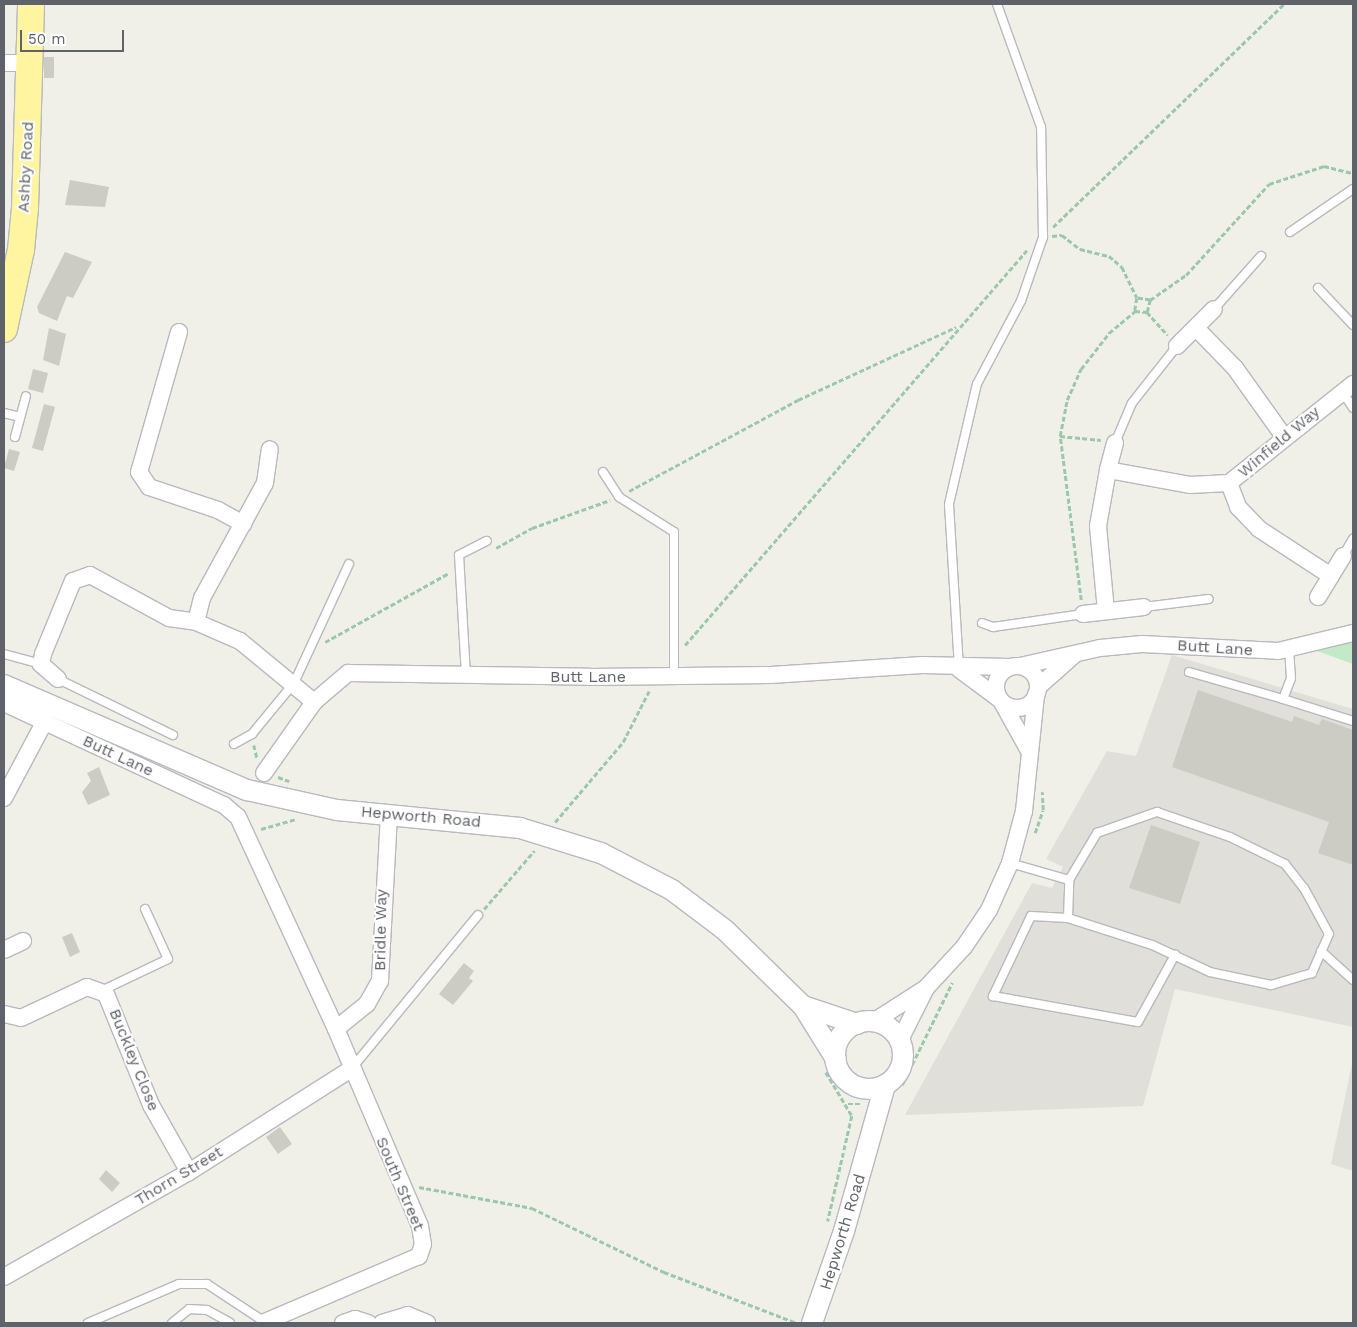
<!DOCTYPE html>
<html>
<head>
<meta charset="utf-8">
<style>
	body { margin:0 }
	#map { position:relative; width:1357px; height:1327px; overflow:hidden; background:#f1f0e8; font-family:"Work Sans",sans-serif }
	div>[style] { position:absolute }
	.industrial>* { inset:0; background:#e0dfda }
	.green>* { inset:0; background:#c4e9c8 }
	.building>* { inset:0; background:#cccbc4 }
	.path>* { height:2.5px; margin-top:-1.25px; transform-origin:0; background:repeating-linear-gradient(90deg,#9bc8ad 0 5px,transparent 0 7.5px) }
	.roads { filter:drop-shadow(1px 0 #b8b9be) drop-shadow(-1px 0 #b8b9be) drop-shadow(0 1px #b8b9be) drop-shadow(0 -1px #b8b9be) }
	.service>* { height:8px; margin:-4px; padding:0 4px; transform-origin:4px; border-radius:4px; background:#fff }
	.minor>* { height:16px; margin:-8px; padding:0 8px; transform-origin:8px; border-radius:8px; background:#fff }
	.minor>.ring { margin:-8px; padding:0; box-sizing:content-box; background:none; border:16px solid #fff; border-radius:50% }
	.tertiary>* { height:20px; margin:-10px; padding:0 10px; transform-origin:10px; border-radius:10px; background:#fff }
	.tertiary>.ring { margin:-10px; padding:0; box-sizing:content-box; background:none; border:20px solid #fff; border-radius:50% }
	.trunk>* { height:26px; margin:-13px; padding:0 13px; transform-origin:13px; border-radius:13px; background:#fff5a0 }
	span { translate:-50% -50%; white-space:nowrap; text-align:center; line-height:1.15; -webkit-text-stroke:4px #fff; paint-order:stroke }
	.street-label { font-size:16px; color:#5f6268 }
	.frame { position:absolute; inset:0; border:5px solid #5f6268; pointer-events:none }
	.scale { position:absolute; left:20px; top:30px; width:104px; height:22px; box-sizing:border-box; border:2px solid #5f6268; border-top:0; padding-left:6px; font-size:15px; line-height:18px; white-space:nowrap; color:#5f6268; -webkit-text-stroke:4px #fff; paint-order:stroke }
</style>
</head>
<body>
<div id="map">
	<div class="industrial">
		<div style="clip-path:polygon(1172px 655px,1353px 709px,1353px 1027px,1175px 989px,1143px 1106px,905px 1115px,1032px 883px,1052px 888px,1063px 867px,1046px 859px,1107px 751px,1136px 756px)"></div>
		<div style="clip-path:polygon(1353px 1059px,1353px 1171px,1331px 1164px)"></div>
	</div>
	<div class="green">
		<div style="clip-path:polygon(1353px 641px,1353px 664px,1317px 651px)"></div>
	</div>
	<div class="building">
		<div style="clip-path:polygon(44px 57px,54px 57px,54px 78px,44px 78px)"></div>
		<div style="clip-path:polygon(70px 180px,109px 187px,105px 207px,65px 205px)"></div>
		<div style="clip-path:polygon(65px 252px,92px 262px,73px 298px,67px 296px,57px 321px,39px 313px,37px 307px)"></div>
		<div style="clip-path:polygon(49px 328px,66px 334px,59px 366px,43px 360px)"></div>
		<div style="clip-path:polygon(33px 369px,48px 373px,43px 393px,28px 389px)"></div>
		<div style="clip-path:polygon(44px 404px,55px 407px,43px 451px,32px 448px)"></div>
		<div style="clip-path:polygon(9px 449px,20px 452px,14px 471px,4px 468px)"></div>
		<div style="clip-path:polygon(1198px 690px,1292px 722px,1294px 716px,1319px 725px,1322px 719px,1353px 730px,1353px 865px,1318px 853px,1329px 822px,1172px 767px)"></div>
		<div style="clip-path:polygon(99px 767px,110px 795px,88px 805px,82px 792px,91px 781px,87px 773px)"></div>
		<div style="clip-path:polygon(1151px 825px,1200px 842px,1180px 904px,1129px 888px)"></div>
		<div style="clip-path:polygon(72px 933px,80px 952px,70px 957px,62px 937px)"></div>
		<div style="clip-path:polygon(464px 963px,474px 971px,469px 978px,473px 981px,453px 1005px,439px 994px)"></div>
		<div style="clip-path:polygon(280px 1127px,292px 1144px,278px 1154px,266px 1137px)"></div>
		<div style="clip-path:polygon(106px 1170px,120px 1183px,112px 1192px,99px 1179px)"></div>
	</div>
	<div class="path">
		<div style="left:1053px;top:227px;width:321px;rotate:-44deg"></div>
		<div style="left:1052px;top:236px;width:10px;rotate:-6deg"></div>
		<div style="left:1062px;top:235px;width:23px;rotate:38deg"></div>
		<div style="left:1080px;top:249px;width:30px;rotate:14deg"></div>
		<div style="left:1109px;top:256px;width:17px;rotate:40deg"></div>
		<div style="left:1122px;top:267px;width:34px;rotate:64deg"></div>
		<div style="left:1137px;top:298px;width:13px;rotate:99deg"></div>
		<div style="left:1135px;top:311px;width:12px;rotate:5deg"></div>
		<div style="left:1147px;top:312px;width:12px;rotate:-76deg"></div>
		<div style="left:1150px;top:300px;width:13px;rotate:-171deg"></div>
		<div style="left:1150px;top:300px;width:44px;rotate:-34.8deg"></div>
		<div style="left:1186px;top:275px;width:123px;rotate:-47.6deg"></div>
		<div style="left:1269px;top:184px;width:58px;rotate:-18.1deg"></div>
		<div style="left:1324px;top:166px;width:30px;rotate:14deg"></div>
		<div style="left:1147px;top:312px;width:31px;rotate:48deg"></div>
		<div style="left:1060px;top:436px;width:41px;rotate:5.6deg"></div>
		<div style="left:629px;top:491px;width:192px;rotate:-28.3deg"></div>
		<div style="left:798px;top:400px;width:174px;rotate:-24.8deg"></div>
		<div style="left:496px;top:548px;width:41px;rotate:-29.1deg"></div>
		<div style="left:532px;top:528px;width:83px;rotate:-19.7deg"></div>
		<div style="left:1081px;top:600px;width:165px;rotate:-97.3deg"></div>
		<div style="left:1060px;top:436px;width:37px;rotate:-79deg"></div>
		<div style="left:1067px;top:400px;width:34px;rotate:-66deg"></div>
		<div style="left:1081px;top:369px;width:46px;rotate:-52.1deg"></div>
		<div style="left:1109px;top:333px;width:34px;rotate:-40deg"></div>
		<div style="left:325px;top:642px;width:142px;rotate:-29.1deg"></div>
		<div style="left:685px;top:645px;width:522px;rotate:-49.11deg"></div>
		<div style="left:254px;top:745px;width:13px;rotate:77deg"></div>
		<div style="left:278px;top:777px;width:12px;rotate:20deg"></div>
		<div style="left:555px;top:822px;width:105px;rotate:-49.6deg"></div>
		<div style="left:623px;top:742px;width:57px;rotate:-63deg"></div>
		<div style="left:261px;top:829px;width:35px;rotate:-16deg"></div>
		<div style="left:1035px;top:833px;width:24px;rotate:-71deg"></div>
		<div style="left:1043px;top:810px;width:18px;rotate:-93deg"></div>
		<div style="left:484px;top:909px;width:77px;rotate:-49.2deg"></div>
		<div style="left:826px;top:1072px;width:51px;rotate:59.4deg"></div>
		<div style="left:852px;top:1116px;width:108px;rotate:102.9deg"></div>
		<div style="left:902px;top:1085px;width:114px;rotate:-63.9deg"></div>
		<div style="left:848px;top:1104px;width:14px"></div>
		<div style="left:419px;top:1187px;width:115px;rotate:10.5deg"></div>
		<div style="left:532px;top:1208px;width:147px;rotate:25.9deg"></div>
		<div style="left:664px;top:1272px;width:142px;rotate:21deg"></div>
	</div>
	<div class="roads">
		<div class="service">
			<div style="left:1290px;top:232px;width:76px;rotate:-34.3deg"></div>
			<div style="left:1318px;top:288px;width:51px;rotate:46.6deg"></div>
			<div style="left:1214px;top:309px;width:71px;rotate:-48.4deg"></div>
			<div style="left:1342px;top:391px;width:20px;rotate:57deg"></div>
			<div style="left:4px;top:413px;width:16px;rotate:14deg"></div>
			<div style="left:15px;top:437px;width:42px;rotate:-75deg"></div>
			<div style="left:1115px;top:443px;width:43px;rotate:-67deg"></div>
			<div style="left:1132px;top:403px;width:73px;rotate:-51.7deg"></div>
			<div style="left:603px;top:472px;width:30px;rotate:57deg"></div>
			<div style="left:619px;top:497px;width:65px;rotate:32.5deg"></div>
			<div style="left:674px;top:532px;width:144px;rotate:90deg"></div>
			<div style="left:1343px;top:556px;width:20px;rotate:-60deg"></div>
			<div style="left:1144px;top:607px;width:65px;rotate:-7deg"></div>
			<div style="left:982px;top:623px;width:12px;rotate:20deg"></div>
			<div style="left:993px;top:627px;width:91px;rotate:-8.2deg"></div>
			<div style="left:4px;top:654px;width:38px;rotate:15deg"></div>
			<div style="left:959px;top:668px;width:164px;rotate:-93.5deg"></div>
			<div style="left:949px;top:504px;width:123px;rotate:-76.9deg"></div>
			<div style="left:977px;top:384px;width:94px;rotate:-62.1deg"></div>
			<div style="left:1021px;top:301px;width:68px;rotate:-71deg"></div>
			<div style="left:1043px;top:237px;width:110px;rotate:-91deg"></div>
			<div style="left:1041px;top:127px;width:131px;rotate:-109.7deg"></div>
			<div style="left:1189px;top:672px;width:98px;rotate:16deg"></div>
			<div style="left:1283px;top:699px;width:22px;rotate:-69deg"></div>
			<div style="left:1291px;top:678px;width:28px;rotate:-94deg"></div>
			<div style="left:466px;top:676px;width:121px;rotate:-93.3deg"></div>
			<div style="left:459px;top:555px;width:31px;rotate:-27deg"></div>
			<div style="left:58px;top:679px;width:128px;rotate:26deg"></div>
			<div style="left:1283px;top:699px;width:73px;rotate:17.4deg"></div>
			<div style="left:234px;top:744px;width:21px;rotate:-29deg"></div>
			<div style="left:252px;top:734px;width:66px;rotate:-50.5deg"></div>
			<div style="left:294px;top:683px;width:131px;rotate:-65.2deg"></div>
			<div style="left:1010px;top:863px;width:61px;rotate:16.1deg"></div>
			<div style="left:1069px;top:880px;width:55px;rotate:-59.2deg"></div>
			<div style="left:1097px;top:833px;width:64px;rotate:-19.3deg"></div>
			<div style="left:1157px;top:812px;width:77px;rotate:18.9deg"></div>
			<div style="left:1230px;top:837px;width:61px;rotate:26.1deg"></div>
			<div style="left:1285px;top:864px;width:31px;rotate:52deg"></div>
			<div style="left:1304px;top:888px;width:52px;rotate:61.5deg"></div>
			<div style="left:1329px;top:934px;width:43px;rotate:113.6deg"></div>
			<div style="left:1312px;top:973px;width:43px;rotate:163.7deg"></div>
			<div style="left:1271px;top:985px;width:62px;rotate:-168deg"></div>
			<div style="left:1210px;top:972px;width:64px;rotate:-155deg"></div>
			<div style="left:1152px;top:945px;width:88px;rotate:-162.2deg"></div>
			<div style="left:1068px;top:918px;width:38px;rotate:-88deg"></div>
			<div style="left:1068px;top:918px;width:37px;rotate:-177deg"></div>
			<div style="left:1031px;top:916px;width:89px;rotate:115.4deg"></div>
			<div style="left:993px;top:996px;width:147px;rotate:10.2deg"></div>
			<div style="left:1138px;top:1022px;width:77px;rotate:-61.1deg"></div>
			<div style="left:1321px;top:951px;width:43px;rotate:42.2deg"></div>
			<div style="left:101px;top:991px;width:74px;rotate:-25.5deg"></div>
			<div style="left:168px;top:959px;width:55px;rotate:-114.7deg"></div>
			<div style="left:352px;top:1068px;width:198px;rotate:-50.5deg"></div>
			<div style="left:88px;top:1323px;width:99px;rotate:-23.2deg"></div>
			<div style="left:179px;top:1284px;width:28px"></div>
			<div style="left:207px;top:1284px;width:69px;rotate:33.2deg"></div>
			<div style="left:172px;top:1323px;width:22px;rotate:-39deg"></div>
			<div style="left:189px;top:1309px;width:18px;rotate:3deg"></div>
			<div style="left:207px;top:1310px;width:26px;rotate:29deg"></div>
		</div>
		<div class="minor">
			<div style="left:4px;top:63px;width:26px"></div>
			<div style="left:1196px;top:328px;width:56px;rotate:45.7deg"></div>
			<div style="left:1235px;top:368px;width:86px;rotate:54.5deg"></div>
			<div style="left:179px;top:332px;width:146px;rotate:105.9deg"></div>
			<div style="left:139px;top:472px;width:18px;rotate:56deg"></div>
			<div style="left:149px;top:487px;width:73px;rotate:18.4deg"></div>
			<div style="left:218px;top:510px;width:29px;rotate:29deg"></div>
			<div style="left:1177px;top:346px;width:52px;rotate:-45deg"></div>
			<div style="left:1115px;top:443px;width:28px;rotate:105deg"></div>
			<div style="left:1108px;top:470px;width:83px;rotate:10.4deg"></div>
			<div style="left:1190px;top:485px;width:39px;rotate:-3deg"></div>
			<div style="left:1229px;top:483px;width:159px;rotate:-38.6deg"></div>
			<div style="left:1229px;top:483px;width:26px;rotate:69deg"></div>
			<div style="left:1238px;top:507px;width:30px;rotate:46deg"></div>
			<div style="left:1259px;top:529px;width:86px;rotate:33.1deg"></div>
			<div style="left:1318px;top:597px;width:48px;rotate:-58.6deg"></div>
			<div style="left:1106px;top:611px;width:85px;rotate:-95.4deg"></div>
			<div style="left:1098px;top:526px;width:57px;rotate:-79.9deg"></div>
			<div style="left:1083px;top:614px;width:61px;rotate:-6.5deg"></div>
			<div style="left:196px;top:622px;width:25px;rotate:-76deg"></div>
			<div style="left:202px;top:598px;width:131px;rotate:-61.3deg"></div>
			<div style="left:265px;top:483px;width:34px;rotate:-82deg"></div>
			<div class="ring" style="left:996px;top:666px;width:26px;height:26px"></div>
			<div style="left:1020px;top:666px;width:82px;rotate:-12.7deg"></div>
			<div style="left:1100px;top:648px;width:42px;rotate:-5.4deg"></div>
			<div style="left:1142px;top:644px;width:136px;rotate:2.9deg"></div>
			<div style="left:1278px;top:651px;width:77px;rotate:-13.5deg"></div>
			<div style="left:959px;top:669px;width:49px;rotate:36.6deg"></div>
			<div style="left:58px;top:679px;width:23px;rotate:-139deg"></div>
			<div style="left:41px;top:664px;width:10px;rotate:-79deg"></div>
			<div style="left:43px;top:654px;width:79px;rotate:-67.7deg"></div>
			<div style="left:73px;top:581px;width:18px;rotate:-19deg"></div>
			<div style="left:90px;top:575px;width:90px;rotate:28.6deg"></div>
			<div style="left:169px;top:618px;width:27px;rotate:8deg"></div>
			<div style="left:196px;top:622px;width:48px;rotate:23.4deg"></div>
			<div style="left:240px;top:641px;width:96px;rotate:39.5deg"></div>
			<div style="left:1038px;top:687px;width:47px;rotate:-41.5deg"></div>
			<div style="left:4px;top:703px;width:242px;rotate:24.9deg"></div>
			<div style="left:224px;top:805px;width:18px;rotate:41deg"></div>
			<div style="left:238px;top:817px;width:234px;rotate:65.2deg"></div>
			<div style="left:336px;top:1029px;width:214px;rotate:66.9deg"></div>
			<div style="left:420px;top:1226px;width:18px;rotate:81deg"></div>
			<div style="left:423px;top:1244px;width:13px;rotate:108deg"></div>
			<div style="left:419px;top:1256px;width:168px;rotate:156.8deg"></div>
			<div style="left:1003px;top:704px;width:51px;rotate:60.9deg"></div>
			<div style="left:264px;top:773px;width:87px;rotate:-54.8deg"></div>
			<div style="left:314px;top:702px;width:45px;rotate:-40.5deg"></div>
			<div style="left:348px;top:673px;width:242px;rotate:0.9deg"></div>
			<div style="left:590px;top:677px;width:181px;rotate:-0.6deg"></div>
			<div style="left:771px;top:675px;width:152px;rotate:-3.8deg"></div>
			<div style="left:923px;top:665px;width:86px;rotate:1.3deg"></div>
			<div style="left:4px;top:798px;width:87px;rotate:-62deg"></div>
			<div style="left:4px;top:950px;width:21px;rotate:-25deg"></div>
			<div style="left:4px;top:1014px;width:17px;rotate:13deg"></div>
			<div style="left:21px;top:1018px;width:73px;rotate:-25.2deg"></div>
			<div style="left:87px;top:987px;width:20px;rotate:20deg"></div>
			<div style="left:106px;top:994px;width:120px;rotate:67.9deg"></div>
			<div style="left:151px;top:1105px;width:77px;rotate:60.4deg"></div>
			<div style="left:873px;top:1022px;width:63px;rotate:-32.7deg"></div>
			<div style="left:926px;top:988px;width:56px;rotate:-47.2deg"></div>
			<div style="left:964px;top:947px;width:45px;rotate:-56deg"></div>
			<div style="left:989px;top:910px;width:51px;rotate:-65.9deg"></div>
			<div style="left:1010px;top:863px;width:54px;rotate:-74.9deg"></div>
			<div style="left:1024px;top:811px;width:117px;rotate:-84.1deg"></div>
			<div style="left:336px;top:1029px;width:40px;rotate:-39deg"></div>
			<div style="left:367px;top:1004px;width:26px;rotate:-61deg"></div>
			<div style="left:380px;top:981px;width:167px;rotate:-86.9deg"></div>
			<div style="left:900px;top:1040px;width:56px;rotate:-63.4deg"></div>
			<div style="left:4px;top:1277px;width:213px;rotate:-29.6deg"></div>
			<div style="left:189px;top:1172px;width:192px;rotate:-32.4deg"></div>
			<div style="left:343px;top:1323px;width:13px;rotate:-18deg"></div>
			<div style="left:355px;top:1319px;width:14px;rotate:17deg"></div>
			<div style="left:382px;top:1323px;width:27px;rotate:-17deg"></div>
			<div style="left:408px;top:1315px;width:21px;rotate:23deg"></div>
		</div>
		<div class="tertiary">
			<div style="left:4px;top:685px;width:265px;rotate:23.4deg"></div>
			<div style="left:247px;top:790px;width:92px;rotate:12.5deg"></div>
			<div style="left:337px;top:810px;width:184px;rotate:5.6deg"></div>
			<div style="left:520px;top:828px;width:85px;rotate:17.2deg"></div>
			<div style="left:601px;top:853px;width:80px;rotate:27.5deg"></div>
			<div style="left:672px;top:890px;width:66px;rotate:37deg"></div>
			<div style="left:725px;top:930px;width:109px;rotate:44.3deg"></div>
			<div style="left:803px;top:1006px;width:62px;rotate:58.1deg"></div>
			<div style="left:803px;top:1006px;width:57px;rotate:18.4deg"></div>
			<div class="ring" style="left:835px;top:1021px;width:48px;height:48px"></div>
			<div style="left:812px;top:1323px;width:97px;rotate:-70.8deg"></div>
			<div style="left:844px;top:1231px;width:152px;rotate:-74.3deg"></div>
		</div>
		<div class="trunk">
			<div style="left:4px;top:329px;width:81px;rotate:-77.9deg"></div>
			<div style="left:21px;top:250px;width:42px;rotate:-84.6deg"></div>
			<div style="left:25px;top:208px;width:204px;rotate:-88.3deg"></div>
		</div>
	</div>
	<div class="street-label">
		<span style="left:26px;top:167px;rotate:-87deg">Ashby Road</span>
		<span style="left:1279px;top:442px;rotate:-40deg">Winfield Way</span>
		<span style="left:1215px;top:648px;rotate:4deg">Butt Lane</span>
		<span style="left:588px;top:677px">Butt Lane</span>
		<span style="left:118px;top:756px;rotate:25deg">Butt Lane</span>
		<span style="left:421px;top:817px;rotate:5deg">Hepworth Road</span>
		<span style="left:381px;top:930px;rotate:-89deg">Bridle Way</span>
		<span style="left:134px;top:1060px;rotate:68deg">Buckley Close</span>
		<span style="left:179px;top:1176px;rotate:-31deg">Thorn Street</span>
		<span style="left:400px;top:1184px;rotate:67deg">South Street</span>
		<span style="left:843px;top:1232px;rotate:-73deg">Hepworth Road</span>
	</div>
	<div class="frame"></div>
	<div class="scale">50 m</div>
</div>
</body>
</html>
